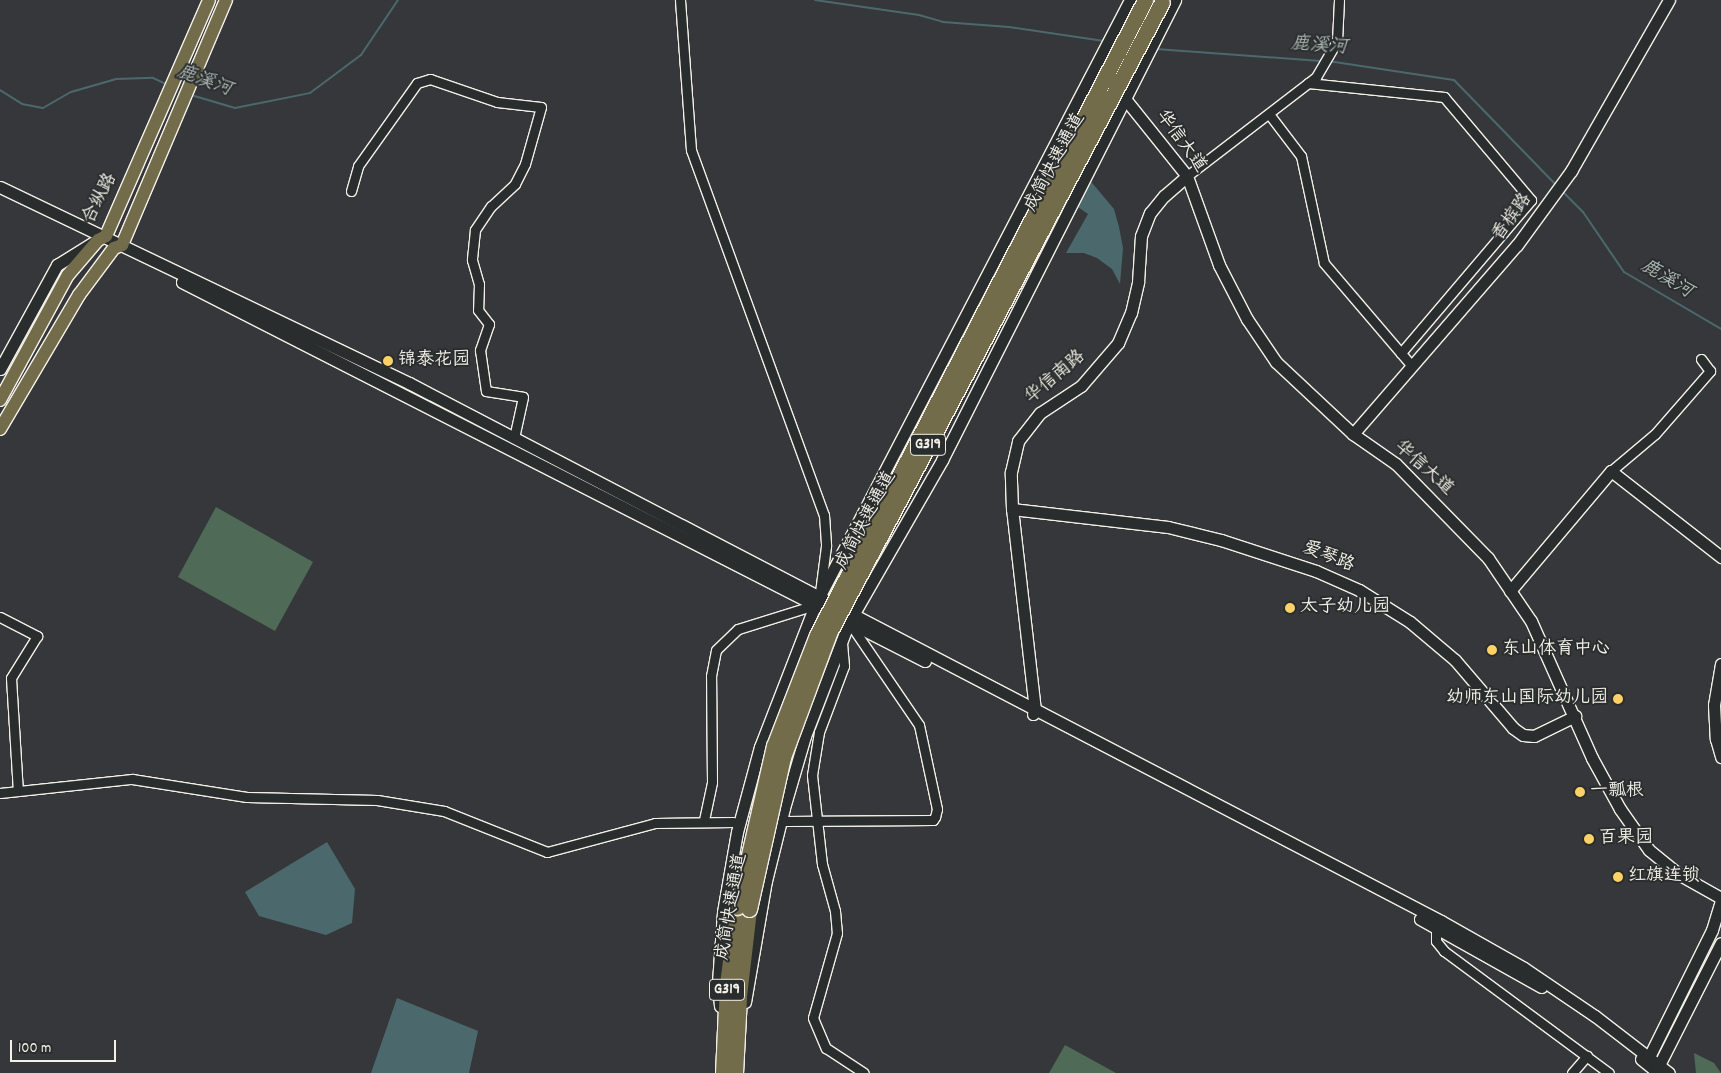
<!DOCTYPE html>
<html>
<head>
<meta charset="utf-8">
<style>
	body { margin:0 }
	#map { position:relative; width:1721px; height:1073px; overflow:hidden; background:#36373b; font-family:Dekko,"LXGW WenKai TC",sans-serif }
	div>[style] { position:absolute }
	.green>* { inset:0; background:#506a58 }
	.water>* { inset:0; background:#4b696c }
	.stream>* { height:2px; margin:-1px; padding:0 1px; transform-origin:1px; border-radius:1px; background:#4b696c }
	.roads { filter:drop-shadow(1px 0 #f4f1e8) drop-shadow(-1px 0 #f4f1e8) drop-shadow(0 1px #f4f1e8) drop-shadow(0 -1px #f4f1e8) }
	.street>* { height:9px; margin:-4.5px; padding:0 4.5px; transform-origin:4.5px; border-radius:4.5px; background:#2a2d2e }
	.secondary>* { height:11px; margin:-5.5px; padding:0 5.5px; transform-origin:5.5px; border-radius:5.5px; background:#2a2d2e }
	.primary>* { height:12px; margin:-6px; padding:0 6px; transform-origin:6px; border-radius:6px; background:#726c4b }
	.highway>* { height:15px; margin:-7.5px; padding:0 7.5px; transform-origin:7.5px; border-radius:7.5px; background:#726c4b }
	.bridges { filter:drop-shadow(1px 0 #f4f1e8) drop-shadow(-1px 0 #f4f1e8) drop-shadow(0 1px #f4f1e8) drop-shadow(0 -1px #f4f1e8) }
	.highway-bridge>* { height:15px; margin:-7.5px; padding:0 7.5px; transform-origin:7.5px; border-radius:7.5px; background:#726c4b }
	.dots>* { width:14px; height:14px; translate:-50% -50%; box-sizing:border-box; border:2px solid #2a2d2e; border-radius:50% }
	span { translate:-50% -50%; white-space:nowrap; text-align:center; line-height:1.15; -webkit-text-stroke:4px #2a2d2e; paint-order:stroke }
	.shield-label span { padding:1px 4px; background:#2a2d2e; border:1px solid; border-radius:4px; -webkit-text-stroke-width:0 }
	.shield-label { font-size:16px; color:#f4f1e8; font-weight:700 }
	.street-label { font-size:18px; color:#f4f1e8 }
	.poi-label { font-size:18px; color:#f4f1e8 }
	.left { translate:0 -50%; text-align:left }
	.right { translate:-100% -50%; text-align:right }
	.water-label { font-size:19px; color:#b0bbb6; font-style:italic }
	.scale { position:absolute; left:10px; top:1040px; width:106px; height:22px; box-sizing:border-box; border:2px solid #f4f1e8; border-top:0; padding-left:6px; font-size:15px; line-height:18px; white-space:nowrap; color:#f4f1e8; -webkit-text-stroke:4px #2a2d2e; paint-order:stroke }
</style>
</head>
<body>
<div id="map">
	<div class="green">
		<div style="clip-path:polygon(216px 507px,313px 562px,275px 631px,178px 577px)"></div>
		<div style="clip-path:polygon(1065px 1045px,1116px 1073px,1049px 1073px)"></div>
		<div style="clip-path:polygon(1694px 1053px,1714px 1063px,1721px 1073px,1696px 1073px)"></div>
	</div>
	<div class="water">
		<div style="clip-path:polygon(1088px 178px,1114px 209px,1119px 227px,1123px 248px,1120px 284px,1112px 269px,1097px 258px,1084px 253px,1066px 253px,1088px 214px,1075px 205px)"></div>
		<div style="clip-path:polygon(327px 842px,355px 889px,352px 923px,326px 935px,259px 916px,245px 892px)"></div>
		<div style="clip-path:polygon(397px 998px,478px 1031px,469px 1073px,371px 1073px)"></div>
	</div>
	<div class="stream">
		<div style="left:815px;top:0;width:105px;rotate:8.2deg"></div>
		<div style="left:919px;top:15px;width:25px;rotate:16deg"></div>
		<div style="left:943px;top:22px;width:66px;rotate:4.3deg"></div>
		<div style="left:1009px;top:27px;width:96px;rotate:8.4deg"></div>
		<div style="left:1156px;top:49px;width:165px;rotate:4.2deg"></div>
		<div style="left:1328px;top:61px;width:127px;rotate:8.6deg"></div>
		<div style="left:1454px;top:80px;width:145px;rotate:45.8deg"></div>
		<div style="left:0;top:90px;width:26px;rotate:32deg"></div>
		<div style="left:22px;top:104px;width:21px;rotate:11deg"></div>
		<div style="left:43px;top:108px;width:32px;rotate:-30deg"></div>
		<div style="left:71px;top:92px;width:47px;rotate:-16.1deg"></div>
		<div style="left:116px;top:79px;width:37px;rotate:-2deg"></div>
		<div style="left:153px;top:78px;width:14px;rotate:25deg"></div>
		<div style="left:191px;top:95px;width:46px;rotate:16.5deg"></div>
		<div style="left:235px;top:108px;width:76px;rotate:-11.3deg"></div>
		<div style="left:310px;top:93px;width:64px;rotate:-36.7deg"></div>
		<div style="left:361px;top:55px;width:66px;rotate:-56.1deg"></div>
		<div style="left:1562px;top:191px;width:30px;rotate:45deg"></div>
		<div style="left:1583px;top:212px;width:73px;rotate:55.7deg"></div>
		<div style="left:1624px;top:272px;width:113px;rotate:30.4deg"></div>
	</div>
	<div class="roads">
		<div class="street">
			<div style="left:680px;top:0;width:150px;rotate:85.8deg"></div>
			<div style="left:691px;top:150px;width:388px;rotate:70deg"></div>
			<div style="left:824px;top:515px;width:31px;rotate:86deg"></div>
			<div style="left:826px;top:546px;width:46px;rotate:97.4deg"></div>
			<div style="left:1308px;top:83px;width:137px;rotate:5.9deg"></div>
			<div style="left:1444px;top:97px;width:135px;rotate:49.8deg"></div>
			<div style="left:1531px;top:200px;width:201px;rotate:130.4deg"></div>
			<div style="left:1269px;top:114px;width:53px;rotate:52.7deg"></div>
			<div style="left:1301px;top:156px;width:109px;rotate:77.9deg"></div>
			<div style="left:1324px;top:263px;width:135px;rotate:49.5deg"></div>
			<div style="left:1187px;top:176px;width:163px;rotate:-37.5deg"></div>
			<div style="left:1316px;top:77px;width:42px;rotate:-59.7deg"></div>
			<div style="left:1337px;top:41px;width:41px;rotate:-87.2deg"></div>
			<div style="left:351px;top:191px;width:26px;rotate:-74deg"></div>
			<div style="left:358px;top:166px;width:102px;rotate:-54.6deg"></div>
			<div style="left:417px;top:83px;width:14px;rotate:-17deg"></div>
			<div style="left:430px;top:79px;width:71px;rotate:18.9deg"></div>
			<div style="left:497px;top:102px;width:44px;rotate:6.5deg"></div>
			<div style="left:541px;top:107px;width:59px;rotate:105.7deg"></div>
			<div style="left:525px;top:164px;width:22px;rotate:117deg"></div>
			<div style="left:515px;top:184px;width:33px;rotate:137deg"></div>
			<div style="left:491px;top:206px;width:29px;rotate:124deg"></div>
			<div style="left:475px;top:230px;width:30px;rotate:96deg"></div>
			<div style="left:472px;top:260px;width:25px;rotate:74deg"></div>
			<div style="left:479px;top:284px;width:26px;rotate:92deg"></div>
			<div style="left:478px;top:310px;width:18px;rotate:52deg"></div>
			<div style="left:489px;top:324px;width:28px;rotate:109deg"></div>
			<div style="left:480px;top:350px;width:41px;rotate:81.7deg"></div>
			<div style="left:486px;top:391px;width:37px;rotate:9deg"></div>
			<div style="left:523px;top:397px;width:42px;rotate:102.4deg"></div>
			<div style="left:1611px;top:471px;width:57px;rotate:-40.1deg"></div>
			<div style="left:1655px;top:434px;width:84px;rotate:-48.9deg"></div>
			<div style="left:1710px;top:371px;width:15px;rotate:-127deg"></div>
			<div style="left:0;top:617px;width:42px;rotate:27.2deg"></div>
			<div style="left:37px;top:636px;width:49px;rotate:121.8deg"></div>
			<div style="left:11px;top:678px;width:113px;rotate:86.5deg"></div>
			<div style="left:842px;top:643px;width:23px;rotate:85deg"></div>
			<div style="left:844px;top:666px;width:71px;rotate:110.7deg"></div>
			<div style="left:819px;top:732px;width:44px;rotate:99.2deg"></div>
			<div style="left:812px;top:775px;width:90px;rotate:83.6deg"></div>
			<div style="left:822px;top:864px;width:49px;rotate:74.5deg"></div>
			<div style="left:835px;top:911px;width:22px;rotate:85deg"></div>
			<div style="left:837px;top:933px;width:88px;rotate:105.8deg"></div>
			<div style="left:813px;top:1018px;width:33px;rotate:67deg"></div>
			<div style="left:826px;top:1048px;width:45px;rotate:33.3deg"></div>
			<div style="left:0;top:793px;width:133px;rotate:-6.1deg"></div>
			<div style="left:132px;top:779px;width:116px;rotate:8.9deg"></div>
			<div style="left:247px;top:797px;width:130px;rotate:1.3deg"></div>
			<div style="left:377px;top:800px;width:68px;rotate:9.3deg"></div>
			<div style="left:444px;top:811px;width:111px;rotate:21.7deg"></div>
			<div style="left:547px;top:852px;width:112px;rotate:-15deg"></div>
			<div style="left:655px;top:823px;width:78px;rotate:-0.7deg"></div>
			<div style="left:704px;top:820px;width:39px;rotate:-78deg"></div>
			<div style="left:712px;top:782px;width:106px;rotate:-90.5deg"></div>
			<div style="left:711px;top:676px;width:26px;rotate:-79deg"></div>
			<div style="left:716px;top:650px;width:30px;rotate:-44deg"></div>
			<div style="left:738px;top:629px;width:81px;rotate:-17.3deg"></div>
			<div style="left:786px;top:821px;width:147px;rotate:-0.4deg"></div>
			<div style="left:933px;top:820px;width:4px;rotate:-56deg"></div>
			<div style="left:935px;top:817px;width:8px;rotate:-76deg"></div>
			<div style="left:937px;top:809px;width:86px;rotate:-102.1deg"></div>
			<div style="left:919px;top:725px;width:122px;rotate:-124.3deg"></div>
			<div style="left:1436px;top:928px;width:13px;rotate:90deg"></div>
			<div style="left:1436px;top:941px;width:13px;rotate:51deg"></div>
			<div style="left:1444px;top:951px;width:205px;rotate:36.5deg"></div>
			<div style="left:1572px;top:1073px;width:23px;rotate:-49deg"></div>
		</div>
		<div class="secondary">
			<div style="left:1122px;top:95px;width:104px;rotate:51.3deg"></div>
			<div style="left:1187px;top:176px;width:95px;rotate:70.2deg"></div>
			<div style="left:1219px;top:265px;width:61px;rotate:62.6deg"></div>
			<div style="left:1247px;top:319px;width:52px;rotate:56deg"></div>
			<div style="left:1276px;top:362px;width:105px;rotate:43.1deg"></div>
			<div style="left:1353px;top:434px;width:52px;rotate:34.9deg"></div>
			<div style="left:1396px;top:464px;width:132px;rotate:45.6deg"></div>
			<div style="left:1488px;top:558px;width:76px;rotate:55.7deg"></div>
			<div style="left:1531px;top:621px;width:150px;rotate:66deg"></div>
			<div style="left:1592px;top:758px;width:58px;rotate:61.2deg"></div>
			<div style="left:1620px;top:809px;width:50px;rotate:54.7deg"></div>
			<div style="left:1649px;top:850px;width:40px;rotate:39deg"></div>
			<div style="left:1680px;top:875px;width:47px;rotate:29.3deg"></div>
			<div style="left:0;top:187px;width:454px;rotate:25.6deg"></div>
			<div style="left:409px;top:383px;width:1164px;rotate:27.53deg"></div>
			<div style="left:1441px;top:921px;width:95px;rotate:29.5deg"></div>
			<div style="left:1524px;top:968px;width:86px;rotate:34.1deg"></div>
			<div style="left:1595px;top:1016px;width:93px;rotate:37.6deg"></div>
			<div style="left:182px;top:282px;width:834px;rotate:27.03deg"></div>
			<div style="left:0;top:369px;width:119px;rotate:-61.3deg"></div>
			<div style="left:57px;top:265px;width:44px;rotate:-31.9deg"></div>
			<div style="left:1353px;top:434px;width:250px;rotate:-49.1deg"></div>
			<div style="left:1517px;top:245px;width:92px;rotate:-53.9deg"></div>
			<div style="left:1571px;top:171px;width:197px;rotate:-60.2deg"></div>
			<div style="left:1012px;top:509px;width:157px;rotate:6.6deg"></div>
			<div style="left:1168px;top:527px;width:55px;rotate:13.8deg"></div>
			<div style="left:1221px;top:540px;width:100px;rotate:18.1deg"></div>
			<div style="left:1316px;top:571px;width:47px;rotate:23.8deg"></div>
			<div style="left:1359px;top:590px;width:60px;rotate:32.1deg"></div>
			<div style="left:1410px;top:622px;width:59px;rotate:40.2deg"></div>
			<div style="left:1455px;top:660px;width:89px;rotate:49.5deg"></div>
			<div style="left:1513px;top:728px;width:12px;rotate:35deg"></div>
			<div style="left:1523px;top:735px;width:11px;rotate:5deg"></div>
			<div style="left:1534px;top:736px;width:46px;rotate:-26deg"></div>
			<div style="left:1510px;top:591px;width:157px;rotate:-49.9deg"></div>
			<div style="left:1611px;top:471px;width:140px;rotate:38deg"></div>
			<div style="left:1721px;top:664px;width:42px;rotate:99.7deg"></div>
			<div style="left:1714px;top:705px;width:34px;rotate:87deg"></div>
			<div style="left:1716px;top:739px;width:19px;rotate:74deg"></div>
			<div style="left:1033px;top:714px;width:4px;rotate:-63deg"></div>
			<div style="left:1035px;top:710px;width:202px;rotate:-96.5deg"></div>
			<div style="left:1012px;top:509px;width:37px;rotate:-92deg"></div>
			<div style="left:1011px;top:472px;width:32px;rotate:-77deg"></div>
			<div style="left:1018px;top:441px;width:36px;rotate:-52deg"></div>
			<div style="left:1040px;top:413px;width:49px;rotate:-33.4deg"></div>
			<div style="left:1081px;top:386px;width:57px;rotate:-49.3deg"></div>
			<div style="left:1118px;top:343px;width:33px;rotate:-67deg"></div>
			<div style="left:1131px;top:313px;width:32px;rotate:-77deg"></div>
			<div style="left:1138px;top:282px;width:46px;rotate:-86.3deg"></div>
			<div style="left:1141px;top:236px;width:25px;rotate:-69deg"></div>
			<div style="left:1150px;top:213px;width:22px;rotate:-51deg"></div>
			<div style="left:1164px;top:196px;width:30px;rotate:-41deg"></div>
			<div style="left:1420px;top:919px;width:139px;rotate:29.3deg"></div>
			<div style="left:745px;top:1002px;width:123px;rotate:-80.2deg"></div>
			<div style="left:766px;top:881px;width:75px;rotate:-76.1deg"></div>
			<div style="left:784px;top:808px;width:75px;rotate:-73.7deg"></div>
			<div style="left:805px;top:736px;width:122px;rotate:-68.9deg"></div>
			<div style="left:849px;top:622px;width:187px;rotate:-60.1deg"></div>
			<div style="left:942px;top:460px;width:516px;rotate:-63.14deg"></div>
			<div style="left:720px;top:1006px;width:24px;rotate:-95deg"></div>
			<div style="left:718px;top:982px;width:70px;rotate:-85.9deg"></div>
			<div style="left:723px;top:912px;width:81px;rotate:-80.1deg"></div>
			<div style="left:737px;top:832px;width:88px;rotate:-74.9deg"></div>
			<div style="left:760px;top:747px;width:152px;rotate:-68.8deg"></div>
			<div style="left:815px;top:605px;width:682px;rotate:-62.5deg"></div>
			<div style="left:1641px;top:1059px;width:22px;rotate:39deg"></div>
			<div style="left:1647px;top:1061px;width:146px;rotate:-63.6deg"></div>
			<div style="left:1712px;top:930px;width:30px;rotate:-73deg"></div>
			<div style="left:1657px;top:1069px;width:141px;rotate:-63.1deg"></div>
		</div>
		<div class="primary">
			<div style="left:0;top:400px;width:142px;rotate:-61.5deg"></div>
			<div style="left:68px;top:275px;width:46px;rotate:-49.4deg"></div>
			<div style="left:98px;top:240px;width:9px;rotate:-27deg"></div>
			<div style="left:106px;top:236px;width:257px;rotate:-66.4deg"></div>
			<div style="left:0;top:429px;width:156px;rotate:-59.5deg"></div>
			<div style="left:79px;top:295px;width:59px;rotate:-53.3deg"></div>
			<div style="left:114px;top:248px;width:9px;rotate:-21deg"></div>
			<div style="left:122px;top:245px;width:266px;rotate:-67deg"></div>
		</div>
		<div class="highway">
			<div style="left:723px;top:1073px;width:89px;rotate:-87.4deg"></div>
			<div style="left:727px;top:984px;width:78px;rotate:-82.6deg"></div>
			<div style="left:735px;top:1073px;width:77px;rotate:-87deg"></div>
			<div style="left:739px;top:996px;width:88px;rotate:-83.4deg"></div>
		</div>
	</div>
	<div class="bridges">
		<div class="highway-bridge">
			<div style="left:737px;top:907px;width:165px;rotate:-77.1deg"></div>
			<div style="left:774px;top:746px;width:119px;rotate:-68.8deg"></div>
			<div style="left:817px;top:635px;width:715px;rotate:-62.68deg"></div>
			<div style="left:749px;top:909px;width:156px;rotate:-77.4deg"></div>
			<div style="left:783px;top:757px;width:132px;rotate:-69.6deg"></div>
			<div style="left:829px;top:633px;width:713px;rotate:-62.18deg"></div>
		</div>
	</div>
	<div class="dots">
		<div style="left:388px;top:361px;background:#ffd166"></div>
		<div style="left:1290px;top:608px;background:#ffd166"></div>
		<div style="left:1492px;top:650px;background:#ffd166"></div>
		<div style="left:1618px;top:699px;background:#ffd166"></div>
		<div style="left:1580px;top:792px;background:#ffd166"></div>
		<div style="left:1589px;top:839px;background:#ffd166"></div>
		<div style="left:1618px;top:877px;background:#ffd166"></div>
	</div>
	<div class="shield-label">
		<span style="left:928px;top:445px">G319</span>
		<span style="left:727px;top:990px">G319</span>
	</div>
	<div class="street-label">
		<span style="left:1180px;top:142px;rotate:54deg">华信大道</span>
		<span style="left:1056px;top:163px;rotate:-62deg">成简快速通道</span>
		<span style="left:101px;top:199px;rotate:-63deg">合纵路</span>
		<span style="left:1513px;top:218px;rotate:-54deg">香槟路</span>
		<span style="left:1056px;top:378px;rotate:-40deg">华信南路</span>
		<span style="left:1423px;top:469px;rotate:42deg">华信大道</span>
		<span style="left:867px;top:521px;rotate:-62deg">成简快速通道</span>
		<span style="left:1328px;top:558px;rotate:22deg">爱琴路</span>
		<span style="left:733px;top:907px;rotate:-80deg">成简快速通道</span>
	</div>
	<div class="poi-label">
		<span class="left" style="left:398px;top:361px">锦泰花园</span>
		<span class="left" style="left:1300px;top:608px">太子幼儿园</span>
		<span class="left" style="left:1502px;top:650px">东山体育中心</span>
		<span class="right" style="left:1608px;top:699px">幼师东山国际幼儿园</span>
		<span class="left" style="left:1590px;top:792px">一瓢根</span>
		<span class="left" style="left:1599px;top:839px">百果园</span>
		<span class="left" style="left:1628px;top:877px">红旗连锁</span>
	</div>
	<div class="water-label">
		<span style="left:1319px;top:47px;rotate:4deg">鹿溪河</span>
		<span style="left:204px;top:82px;rotate:20deg">鹿溪河</span>
		<span style="left:1666px;top:280px;rotate:31deg">鹿溪河</span>
	</div>
	<div class="scale">100 m</div>
</div>
</body>
</html>
